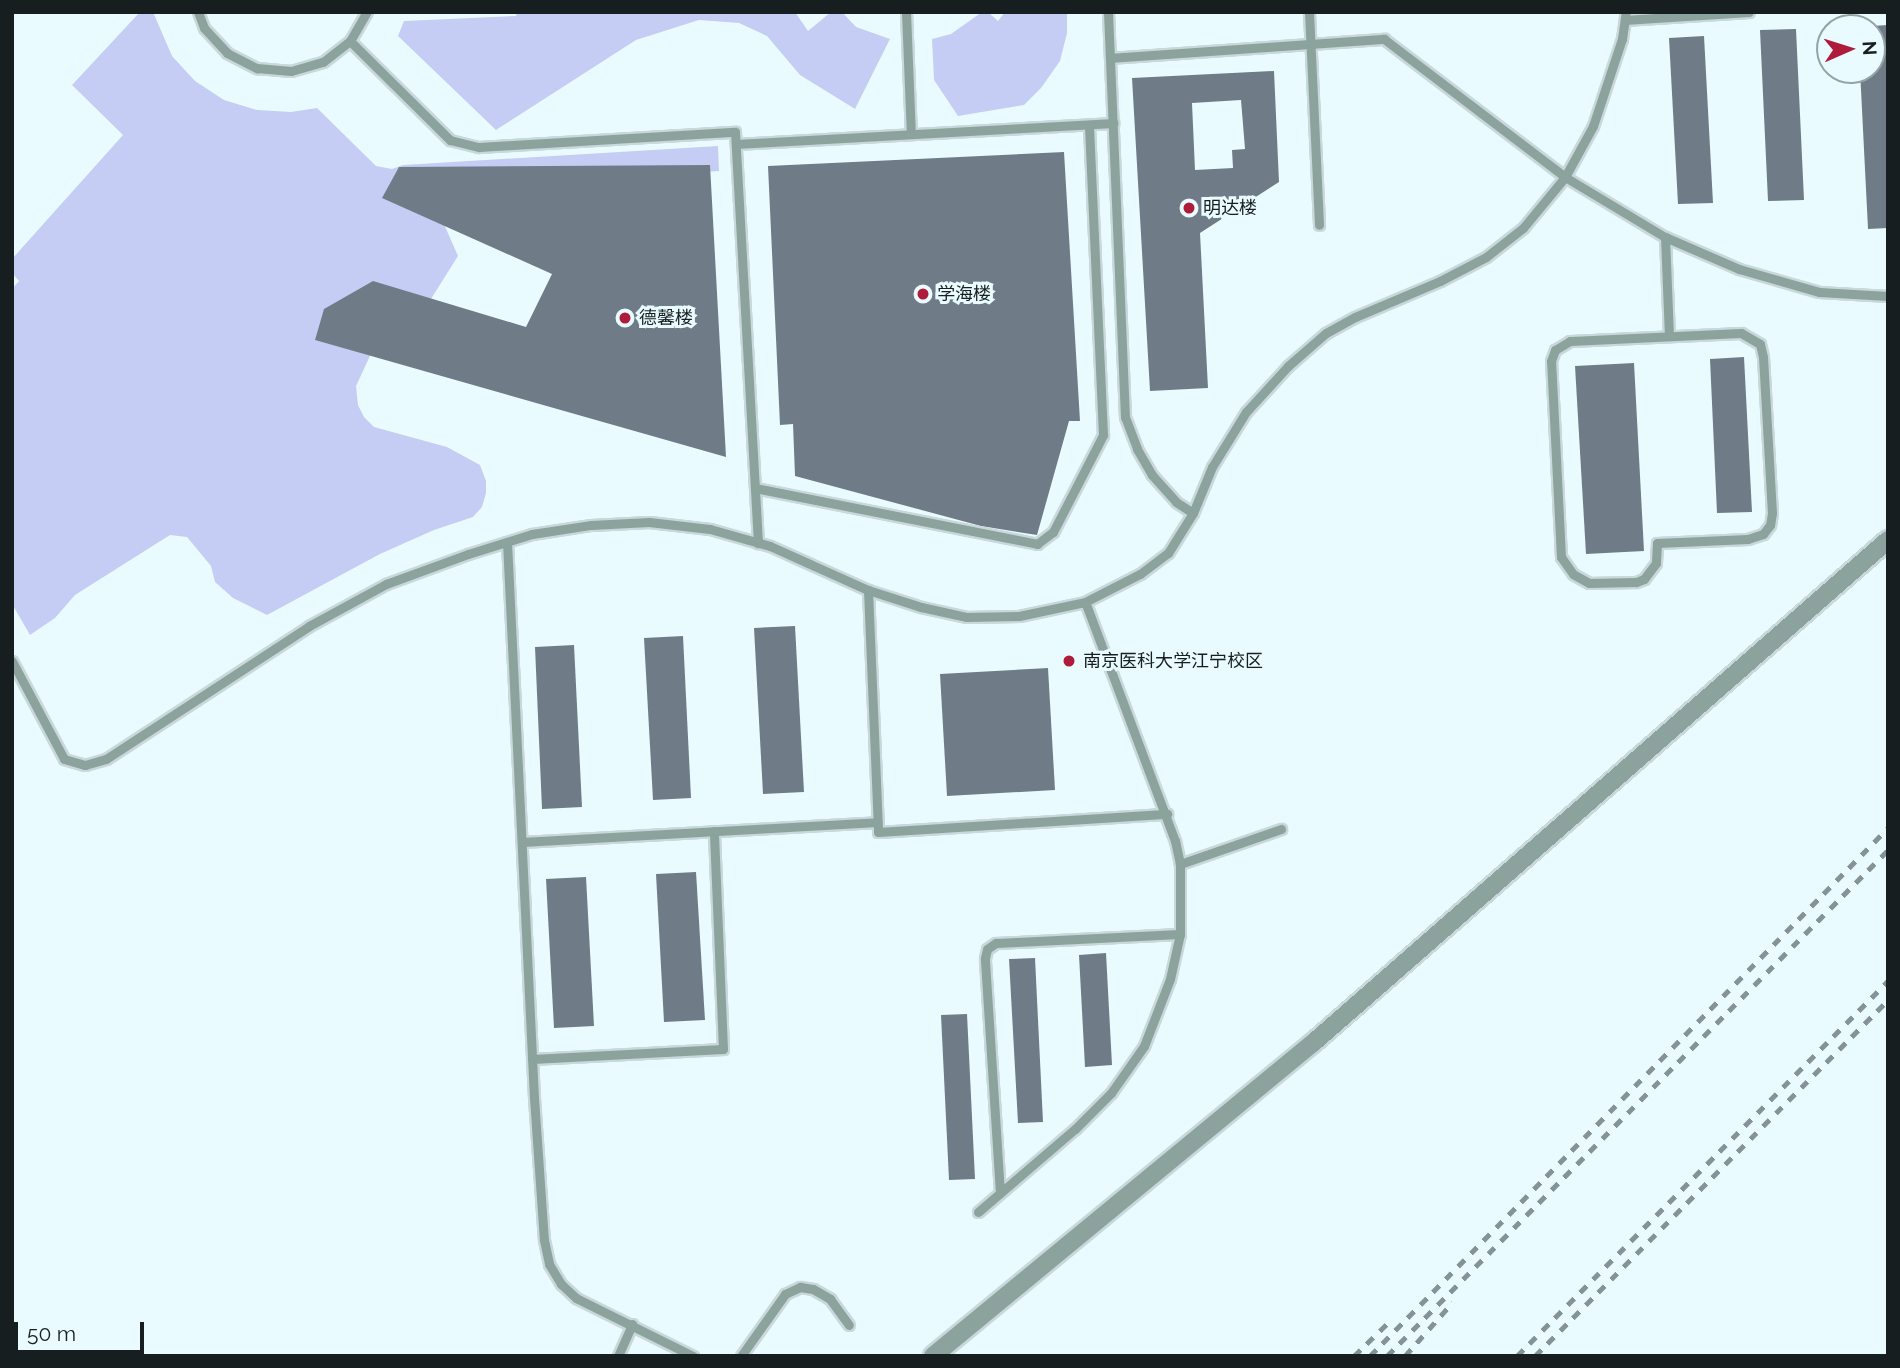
<!DOCTYPE html>
<html>
<head>
<meta charset="utf-8">
<style>
	body { margin:0 }
	#map { position:relative; width:1900px; height:1368px; overflow:hidden; background:#eafbff; font-family:Raleway,"Noto Sans SC",sans-serif }
	div>[style] { position:absolute }
	.water>* { inset:0; background:#c6cdf5 }
	.building>* { inset:0; background:#6f7c88 }
	.roads { filter:drop-shadow(2px 0 #c8d8db) drop-shadow(-2px 0 #c8d8db) drop-shadow(0 2px #c8d8db) drop-shadow(0 -2px #c8d8db) }
	.service>* { height:9px; margin:-4.5px; padding:0 4.5px; transform-origin:4.5px; border-radius:4.5px; background:#8ca29c }
	.tertiary>* { height:18px; margin:-9px; padding:0 9px; transform-origin:9px; border-radius:9px; background:#8ca29c }
	.rail>* { height:5px; margin-top:-2.5px; transform-origin:0; background:repeating-linear-gradient(90deg,#869396 0 9px,transparent 0 18px) }
	.dots>* { width:19px; height:19px; translate:-50% -50%; box-sizing:border-box; border:4px solid #eafbff; border-radius:50% }
	span { translate:-50% -50%; white-space:nowrap; text-align:center; line-height:1.15; -webkit-text-stroke:6px #eafbff; paint-order:stroke }
	.poi-label { font-size:18px; color:#161e1f }
	.left { translate:0 -50%; text-align:left }
	.frame { position:absolute; inset:0; border:14px solid #161e1f; pointer-events:none }
	.north { position:absolute; left:1816px; top:14px; width:70px; height:70px; box-sizing:border-box; background:#eafbff; border:2px solid #95a3a5; border-radius:50%; rotate:87deg; font-size:19px; font-weight:700; line-height:28px; text-align:center; color:#161e1f }
	.north::after { content:''; display:block; margin:auto; width:24px; height:32px; background:#af1b3a; clip-path:polygon(50% 0,100% 100%,50% 72%,0 100%) }
	.scale { position:absolute; left:14px; top:1322px; width:130px; height:32px; box-sizing:border-box; border:4px solid #161e1f; border-top:0; padding-left:9px; font-size:21px; line-height:24px; white-space:nowrap; color:#161e1f; -webkit-text-stroke:5px #eafbff; paint-order:stroke }
</style>
</head>
<body>
<div id="map">
	<div class="water">
		<div style="clip-path:polygon(140px 12px,153px 12px,172px 56px,195px 81px,224px 100px,257px 110px,291px 112px,317px 108px,376px 166px,392px 169px,403px 165px,718px 146px,719px 171px,429px 190px,458px 256px,419px 318px,390px 313px,356px 386px,358px 405px,364px 417px,374px 427px,447px 447px,480px 465px,486px 481px,486px 493px,482px 507px,473px 517px,434px 530px,380px 554px,267px 615px,233px 598px,215px 582px,211px 566px,187px 537px,170px 535px,75px 595px,55px 618px,30px 635px,12px 604px,12px 289px,19px 281px,12px 273px,12px 259px,123px 135px,72px 85px)"></div>
		<div style="clip-path:polygon(517px 12px,795px 12px,808px 31px,831px 12px,842px 12px,856px 27px,890px 39px,855px 109px,800px 75px,767px 36px,739px 23px,699px 20px,636px 40px,496px 130px,398px 36px,404px 21px,516px 16px)"></div>
		<div style="clip-path:polygon(982px 12px,988px 12px,998px 21px,1005px 12px,1067px 12px,1067px 33px,1060px 61px,1041px 88px,1024px 105px,958px 116px,934px 80px,932px 39px,951px 34px)"></div>
	</div>
	<div class="building">
		<div style="clip-path:polygon(1888px 25px,1888px 228px,1868px 229px,1860px 70px,1872px 70px,1872px 26px)"></div>
		<div style="clip-path:polygon(1796px 29px,1804px 200px,1768px 201px,1760px 30px)"></div>
		<div style="clip-path:polygon(1704px 36px,1713px 203px,1678px 204px,1669px 38px)"></div>
		<div style="clip-path:polygon(evenodd,1274px 71px,1279px 182px,1200px 233px,1208px 388px,1150px 391px,1132px 78px,1274px 71px,1241px 100px,1245px 149px,1232px 150px,1233px 168px,1195px 170px,1192px 103px,1241px 100px)"></div>
		<div style="clip-path:polygon(1064px 152px,1080px 421px,1069px 421px,1037px 535px,981px 526px,795px 476px,793px 424px,780px 425px,768px 166px)"></div>
		<div style="clip-path:polygon(710px 165px,726px 457px,315px 340px,324px 309px,373px 281px,526px 327px,552px 274px,382px 198px,399px 167px)"></div>
		<div style="clip-path:polygon(1744px 357px,1752px 512px,1717px 513px,1710px 359px)"></div>
		<div style="clip-path:polygon(1634px 363px,1644px 551px,1586px 554px,1575px 366px)"></div>
		<div style="clip-path:polygon(795px 626px,804px 792px,763px 794px,754px 628px)"></div>
		<div style="clip-path:polygon(683px 636px,691px 798px,653px 800px,644px 638px)"></div>
		<div style="clip-path:polygon(574px 645px,582px 807px,542px 809px,535px 647px)"></div>
		<div style="clip-path:polygon(1048px 668px,1055px 790px,947px 796px,940px 674px)"></div>
		<div style="clip-path:polygon(696px 872px,705px 1020px,664px 1022px,656px 874px)"></div>
		<div style="clip-path:polygon(586px 877px,594px 1026px,554px 1028px,546px 879px)"></div>
		<div style="clip-path:polygon(1106px 953px,1112px 1065px,1085px 1067px,1079px 955px)"></div>
		<div style="clip-path:polygon(1035px 958px,1043px 1122px,1018px 1123px,1009px 959px)"></div>
		<div style="clip-path:polygon(967px 1014px,975px 1179px,949px 1180px,941px 1015px)"></div>
	</div>
	<div class="roads">
		<div class="service">
			<div style="left:198px;top:12px;width:17px;rotate:69deg"></div>
			<div style="left:204px;top:28px;width:34px;rotate:47deg"></div>
			<div style="left:227px;top:53px;width:34px;rotate:27deg"></div>
			<div style="left:257px;top:68px;width:34px;rotate:5deg"></div>
			<div style="left:291px;top:71px;width:33px;rotate:-16deg"></div>
			<div style="left:323px;top:62px;width:34px;rotate:-38deg"></div>
			<div style="left:350px;top:41px;width:34px;rotate:-60deg"></div>
			<div style="left:906px;top:12px;width:122px;rotate:87.7deg"></div>
			<div style="left:1108px;top:12px;width:405px;rotate:87.6deg"></div>
			<div style="left:1125px;top:417px;width:34px;rotate:69deg"></div>
			<div style="left:1137px;top:449px;width:30px;rotate:60deg"></div>
			<div style="left:1152px;top:475px;width:36px;rotate:48deg"></div>
			<div style="left:1176px;top:502px;width:20px;rotate:33deg"></div>
			<div style="left:1309px;top:12px;width:213px;rotate:87.3deg"></div>
			<div style="left:1625px;top:20px;width:124px;rotate:-3.7deg"></div>
			<div style="left:350px;top:41px;width:141px;rotate:44.7deg"></div>
			<div style="left:450px;top:140px;width:30px;rotate:14deg"></div>
			<div style="left:479px;top:147px;width:256px;rotate:-3.4deg"></div>
			<div style="left:735px;top:132px;width:412px;rotate:86.8deg"></div>
			<div style="left:1110px;top:58px;width:275px;rotate:-4deg"></div>
			<div style="left:1384px;top:39px;width:228px;rotate:37.3deg"></div>
			<div style="left:1565px;top:177px;width:117px;rotate:31deg"></div>
			<div style="left:1665px;top:237px;width:81px;rotate:23.4deg"></div>
			<div style="left:1739px;top:269px;width:83px;rotate:16deg"></div>
			<div style="left:1819px;top:292px;width:69px;rotate:3.3deg"></div>
			<div style="left:736px;top:144px;width:378px;rotate:-3.2deg"></div>
			<div style="left:1665px;top:237px;width:99px;rotate:87.7deg"></div>
			<div style="left:1741px;top:333px;width:22px;rotate:30deg"></div>
			<div style="left:1760px;top:344px;width:13px;rotate:77deg"></div>
			<div style="left:1763px;top:357px;width:156px;rotate:86.7deg"></div>
			<div style="left:1772px;top:513px;width:12px;rotate:99deg"></div>
			<div style="left:1770px;top:525px;width:11px;rotate:128deg"></div>
			<div style="left:1763px;top:534px;width:16px;rotate:162deg"></div>
			<div style="left:1748px;top:539px;width:91px;rotate:177.5deg"></div>
			<div style="left:1657px;top:543px;width:20px;rotate:93deg"></div>
			<div style="left:1656px;top:563px;width:20px;rotate:127deg"></div>
			<div style="left:1644px;top:579px;width:9px;rotate:159deg"></div>
			<div style="left:1636px;top:582px;width:47px;rotate:178.8deg"></div>
			<div style="left:1589px;top:583px;width:18px;rotate:-151deg"></div>
			<div style="left:1573px;top:574px;width:21px;rotate:-125deg"></div>
			<div style="left:1561px;top:557px;width:196px;rotate:-92.9deg"></div>
			<div style="left:1551px;top:361px;width:12px;rotate:-70deg"></div>
			<div style="left:1555px;top:350px;width:17px;rotate:-31deg"></div>
			<div style="left:1570px;top:341px;width:171px;rotate:-2.7deg"></div>
			<div style="left:755px;top:488px;width:288px;rotate:11.2deg"></div>
			<div style="left:1037px;top:544px;width:20px;rotate:-37deg"></div>
			<div style="left:1053px;top:532px;width:109px;rotate:-62.7deg"></div>
			<div style="left:1103px;top:435px;width:310px;rotate:-92.6deg"></div>
			<div style="left:507px;top:542px;width:557px;rotate:87.22deg"></div>
			<div style="left:534px;top:1098px;width:142px;rotate:86deg"></div>
			<div style="left:544px;top:1240px;width:25px;rotate:78deg"></div>
			<div style="left:549px;top:1264px;width:23px;rotate:59deg"></div>
			<div style="left:561px;top:1284px;width:21px;rotate:43deg"></div>
			<div style="left:576px;top:1298px;width:131px;rotate:26.4deg"></div>
			<div style="left:868px;top:590px;width:242px;rotate:87.6deg"></div>
			<div style="left:878px;top:832px;width:290px;rotate:-3.6deg"></div>
			<div style="left:12px;top:661px;width:111px;rotate:62deg"></div>
			<div style="left:64px;top:759px;width:22px;rotate:16deg"></div>
			<div style="left:85px;top:765px;width:22px;rotate:-16deg"></div>
			<div style="left:106px;top:759px;width:243px;rotate:-33.2deg"></div>
			<div style="left:309px;top:626px;width:88px;rotate:-28.6deg"></div>
			<div style="left:386px;top:584px;width:87px;rotate:-20.1deg"></div>
			<div style="left:468px;top:554px;width:67px;rotate:-17.4deg"></div>
			<div style="left:532px;top:534px;width:60px;rotate:-8.7deg"></div>
			<div style="left:591px;top:525px;width:58px;rotate:-3deg"></div>
			<div style="left:649px;top:522px;width:61px;rotate:6.5deg"></div>
			<div style="left:710px;top:529px;width:62px;rotate:15.8deg"></div>
			<div style="left:770px;top:546px;width:107px;rotate:24.2deg"></div>
			<div style="left:868px;top:590px;width:56px;rotate:17.8deg"></div>
			<div style="left:921px;top:607px;width:46px;rotate:12.5deg"></div>
			<div style="left:966px;top:617px;width:53px;rotate:-1.1deg"></div>
			<div style="left:1019px;top:616px;width:67px;rotate:-12deg"></div>
			<div style="left:1085px;top:602px;width:62px;rotate:-27deg"></div>
			<div style="left:1140px;top:574px;width:35px;rotate:-37deg"></div>
			<div style="left:1168px;top:553px;width:47px;rotate:-58deg"></div>
			<div style="left:1193px;top:513px;width:50px;rotate:-67.6deg"></div>
			<div style="left:1212px;top:467px;width:65px;rotate:-58.3deg"></div>
			<div style="left:1246px;top:412px;width:62px;rotate:-47.6deg"></div>
			<div style="left:1288px;top:366px;width:50px;rotate:-41deg"></div>
			<div style="left:1326px;top:333px;width:33px;rotate:-29deg"></div>
			<div style="left:1355px;top:317px;width:92px;rotate:-23deg"></div>
			<div style="left:1440px;top:281px;width:52px;rotate:-27.6deg"></div>
			<div style="left:1486px;top:257px;width:47px;rotate:-38.1deg"></div>
			<div style="left:1523px;top:228px;width:66px;rotate:-50.5deg"></div>
			<div style="left:1565px;top:177px;width:58px;rotate:-61.2deg"></div>
			<div style="left:1593px;top:126px;width:92px;rotate:-71.6deg"></div>
			<div style="left:1622px;top:39px;width:27px;rotate:-82deg"></div>
			<div style="left:522px;top:842px;width:356px;rotate:-3.2deg"></div>
			<div style="left:1180px;top:864px;width:107px;rotate:-19.1deg"></div>
			<div style="left:532px;top:1059px;width:191px;rotate:-3deg"></div>
			<div style="left:723px;top:1049px;width:218px;rotate:-92.4deg"></div>
			<div style="left:1000px;top:1193px;width:235px;rotate:-93.7deg"></div>
			<div style="left:985px;top:958px;width:9px;rotate:-77deg"></div>
			<div style="left:987px;top:949px;width:11px;rotate:-34deg"></div>
			<div style="left:996px;top:943px;width:184px;rotate:-2.8deg"></div>
			<div style="left:978px;top:1212px;width:128px;rotate:-40.6deg"></div>
			<div style="left:1075px;top:1129px;width:51px;rotate:-45deg"></div>
			<div style="left:1111px;top:1093px;width:57px;rotate:-54.9deg"></div>
			<div style="left:1144px;top:1046px;width:72px;rotate:-68.8deg"></div>
			<div style="left:1170px;top:979px;width:46px;rotate:-77.5deg"></div>
			<div style="left:1180px;top:934px;width:70px;rotate:-90deg"></div>
			<div style="left:1180px;top:864px;width:24px;rotate:-102deg"></div>
			<div style="left:1175px;top:841px;width:255px;rotate:-110.6deg"></div>
			<div style="left:618px;top:1356px;width:35px;rotate:-66deg"></div>
			<div style="left:741px;top:1356px;width:76px;rotate:-54.6deg"></div>
			<div style="left:785px;top:1294px;width:17px;rotate:-25deg"></div>
			<div style="left:800px;top:1287px;width:13px;rotate:9deg"></div>
			<div style="left:813px;top:1289px;width:20px;rotate:30deg"></div>
			<div style="left:830px;top:1299px;width:32px;rotate:54deg"></div>
		</div>
		<div class="tertiary">
			<div style="left:933px;top:1356px;width:492px;rotate:-39.5deg"></div>
			<div style="left:1313px;top:1043px;width:764px;rotate:-41.18deg"></div>
		</div>
	</div>
	<div class="rail">
		<div style="left:1354px;top:1356px;width:53px;rotate:-44.2deg"></div>
		<div style="left:1370px;top:1356px;width:740px;rotate:-45.55deg"></div>
		<div style="left:1387px;top:1356px;width:712px;rotate:-45.28deg"></div>
		<div style="left:1405px;top:1356px;width:72px;rotate:-48.4deg"></div>
		<div style="left:1517px;top:1356px;width:528px;rotate:-45.31deg"></div>
		<div style="left:1535px;top:1356px;width:501px;rotate:-45.24deg"></div>
	</div>
	<div class="dots">
		<div style="left:1189px;top:208px;background:#af1b3a"></div>
		<div style="left:923px;top:294px;background:#af1b3a"></div>
		<div style="left:625px;top:318px;background:#af1b3a"></div>
		<div style="left:1069px;top:661px;background:#af1b3a"></div>
	</div>
	<div class="poi-label">
		<span class="left" style="left:1203px;top:208px">明达楼</span>
		<span class="left" style="left:937px;top:294px">学海楼</span>
		<span class="left" style="left:639px;top:318px">德馨楼</span>
		<span class="left" style="left:1083px;top:661px">南京医科大学江宁校区</span>
	</div>
	<div class="frame"></div>
	<div class="north">N</div>
	<div class="scale">50 m</div>
</div>
</body>
</html>
